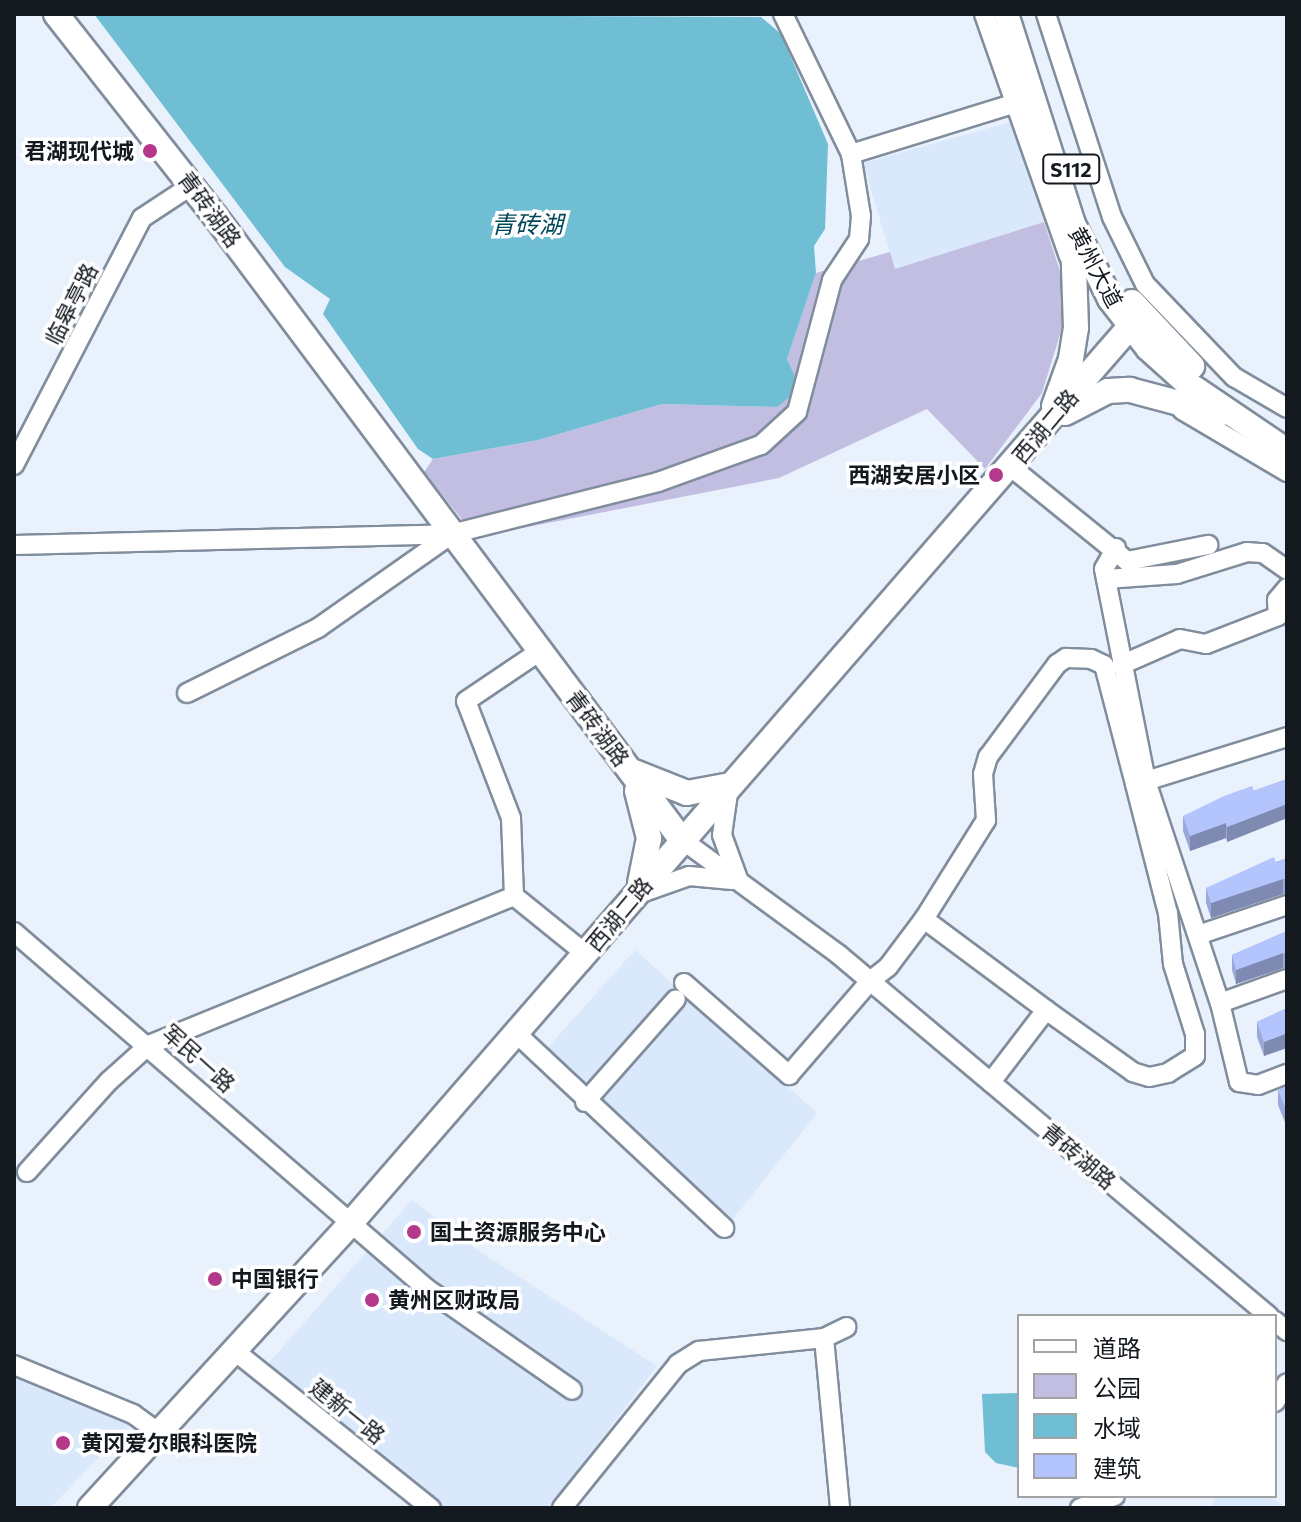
<!DOCTYPE html>
<html>
<head>
<meta charset="utf-8">
<style>
	body { margin:0 }
	#map { position:relative; width:1301px; height:1522px; overflow:hidden; background:#e9f1fc; font-family:Commissioner,"Noto Sans SC",sans-serif }
	div>[style] { position:absolute }
	.built>* { inset:0; background:#d9e8fb }
	.green>* { inset:0; background:#c2bee2 }
	.water>* { inset:0; background:#70bed4 }
	.roads { filter:drop-shadow(2px 0 #808d9c) drop-shadow(-2px 0 #808d9c) drop-shadow(0 2px #808d9c) drop-shadow(0 -2px #808d9c) }
	.minor>* { height:18px; margin:-9px; padding:0 9px; transform-origin:9px; border-radius:9px; background:#fff }
	.major>* { height:24px; margin:-12px; padding:0 12px; transform-origin:12px; border-radius:12px; background:#fff }
	.wall>* { inset:0; background:#9ba9da }
	.shaded-wall>* { inset:0; background:#7e8ab2 }
	.building>* { inset:0; background:#b4c5fe }
	.dots>* { width:22px; height:22px; translate:-50% -50%; box-sizing:border-box; border:4px solid #fff; border-radius:50% }
	span { translate:-50% -50%; white-space:nowrap; text-align:center; line-height:1.15; -webkit-text-stroke:7px #fff; paint-order:stroke }
	.shield-label span { padding:2px 6px; background:#fff; border:2px solid; border-radius:6px; -webkit-text-stroke-width:0 }
	.shield-label { font-size:20px; color:#14191f; font-weight:700 }
	.poi-label { font-size:22px; color:#14191f; font-weight:700 }
	.right { translate:-100% -50%; text-align:right }
	.left { translate:0 -50%; text-align:left }
	.street-label { font-size:22px; color:#14191f }
	.water-label { font-size:24px; color:#004857; font-style:italic }
	.frame { position:absolute; inset:0; border:16px solid #14191f; pointer-events:none }
	.legend { position:absolute; left:1017px; top:1314px; width:260px; height:184px; box-sizing:border-box; background:#fff; border:2px solid #a1a3a5; margin:0; padding:10px 14px; list-style:none; font-size:24px; color:#14191f }
	.legend li { display:flex; align-items:center; gap:16px; height:40px }
	.legend b { width:40px; border:2px solid #a1a3a5 }
</style>
</head>
<body>
<div id="map">
	<div class="built">
		<div style="clip-path:polygon(1011px 122px,1044px 222px,895px 270px,863px 163px)"></div>
		<div style="clip-path:polygon(635px 950px,817px 1113px,729px 1224px,544px 1052px)"></div>
		<div style="clip-path:polygon(412px 1200px,479px 1251px,657px 1366px,549px 1508px,444px 1508px,267px 1365px)"></div>
		<div style="clip-path:polygon(14px 1372px,132px 1423px,50px 1508px,14px 1508px)"></div>
		<div style="clip-path:polygon(1217px 1496px,1269px 1496px,1287px 1508px,1210px 1508px)"></div>
	</div>
	<div class="green">
		<div style="clip-path:polygon(1044px 222px,1061px 274px,1063px 325px,1042px 393px,985px 469px,927px 409px,779px 478px,476px 537px,424px 472px,433px 459px,538px 440px,662px 404px,777px 407px,795px 376px,787px 359px,816px 273px,890px 252px,895px 269px)"></div>
	</div>
	<div class="water">
		<div style="clip-path:polygon(94px 14px,761px 17px,781px 34px,828px 144px,825px 229px,814px 246px,816px 273px,787px 359px,795px 376px,792px 395px,777px 407px,662px 404px,538px 440px,433px 459px,418px 449px,323px 314px,330px 299px,285px 267px)"></div>
		<div style="clip-path:polygon(1019px 1393px,1019px 1468px,996px 1463px,985px 1452px,982px 1394px)"></div>
	</div>
	<div class="roads">
		<div class="minor">
			<div style="left:783px;top:14px;width:156px;rotate:64.1deg"></div>
			<div style="left:851px;top:154px;width:170px;rotate:-17.2deg"></div>
			<div style="left:984px;top:14px;width:257px;rotate:70.7deg"></div>
			<div style="left:1046px;top:14px;width:213px;rotate:72deg"></div>
			<div style="left:1112px;top:217px;width:75px;rotate:63.8deg"></div>
			<div style="left:1145px;top:284px;width:129px;rotate:46.3deg"></div>
			<div style="left:1234px;top:377px;width:61px;rotate:30.3deg"></div>
			<div style="left:1182px;top:410px;width:122px;rotate:30.6deg"></div>
			<div style="left:14px;top:465px;width:278px;rotate:-62.6deg"></div>
			<div style="left:142px;top:218px;width:60px;rotate:-33.4deg"></div>
			<div style="left:1011px;top:467px;width:149px;rotate:39deg"></div>
			<div style="left:1127px;top:561px;width:83px;rotate:-11.2deg"></div>
			<div style="left:14px;top:545px;width:437px;rotate:-1.4deg"></div>
			<div style="left:451px;top:534px;width:213px;rotate:-14.1deg"></div>
			<div style="left:658px;top:482px;width:109px;rotate:-19.8deg"></div>
			<div style="left:761px;top:445px;width:49px;rotate:-42.5deg"></div>
			<div style="left:797px;top:412px;width:137px;rotate:-75.1deg"></div>
			<div style="left:832px;top:280px;width:49px;rotate:-56.6deg"></div>
			<div style="left:859px;top:239px;width:23px;rotate:-85deg"></div>
			<div style="left:861px;top:216px;width:63px;rotate:-99.2deg"></div>
			<div style="left:1116px;top:548px;width:24px;rotate:120deg"></div>
			<div style="left:1104px;top:569px;width:216px;rotate:78.8deg"></div>
			<div style="left:1146px;top:781px;width:234px;rotate:71.6deg"></div>
			<div style="left:1220px;top:1003px;width:81px;rotate:76.5deg"></div>
			<div style="left:1239px;top:1082px;width:19px;rotate:9deg"></div>
			<div style="left:1258px;top:1085px;width:31px;rotate:-21deg"></div>
			<div style="left:1106px;top:579px;width:71px;rotate:-4deg"></div>
			<div style="left:1177px;top:574px;width:73px;rotate:-17.4deg"></div>
			<div style="left:1247px;top:552px;width:16px;rotate:4deg"></div>
			<div style="left:1263px;top:553px;width:29px;rotate:35deg"></div>
			<div style="left:1121px;top:665px;width:64px;rotate:-23.8deg"></div>
			<div style="left:1180px;top:639px;width:26px;rotate:11deg"></div>
			<div style="left:1206px;top:644px;width:77px;rotate:-21.3deg"></div>
			<div style="left:1278px;top:616px;width:16px;rotate:-94deg"></div>
			<div style="left:1277px;top:600px;width:16px;rotate:-50deg"></div>
			<div style="left:187px;top:693px;width:146px;rotate:-26.4deg"></div>
			<div style="left:318px;top:628px;width:160px;rotate:-35.1deg"></div>
			<div style="left:1146px;top:781px;width:148px;rotate:-17.3deg"></div>
			<div style="left:728px;top:793px;width:42px;rotate:98.1deg"></div>
			<div style="left:722px;top:835px;width:47px;rotate:70deg"></div>
			<div style="left:681px;top:839px;width:195px;rotate:36.2deg"></div>
			<div style="left:838px;top:954px;width:563px;rotate:40.03deg"></div>
			<div style="left:641px;top:893px;width:51px;rotate:-19.5deg"></div>
			<div style="left:689px;top:876px;width:43px;rotate:5.3deg"></div>
			<div style="left:514px;top:896px;width:92px;rotate:38.9deg"></div>
			<div style="left:924px;top:919px;width:152px;rotate:36.7deg"></div>
			<div style="left:14px;top:932px;width:544px;rotate:40.83deg"></div>
			<div style="left:426px;top:1288px;width:178px;rotate:34.9deg"></div>
			<div style="left:1198px;top:935px;width:94px;rotate:-18.6deg"></div>
			<div style="left:684px;top:983px;width:140px;rotate:41.2deg"></div>
			<div style="left:789px;top:1075px;width:124px;rotate:-49.2deg"></div>
			<div style="left:870px;top:981px;width:23px;rotate:-38deg"></div>
			<div style="left:888px;top:967px;width:60px;rotate:-53.1deg"></div>
			<div style="left:924px;top:919px;width:117px;rotate:-57.9deg"></div>
			<div style="left:986px;top:820px;width:46px;rotate:-93.7deg"></div>
			<div style="left:983px;top:774px;width:18px;rotate:-74deg"></div>
			<div style="left:988px;top:757px;width:116px;rotate:-53.4deg"></div>
			<div style="left:1057px;top:664px;width:11px;rotate:-34deg"></div>
			<div style="left:1066px;top:658px;width:25px;rotate:2deg"></div>
			<div style="left:1091px;top:659px;width:14px;rotate:25deg"></div>
			<div style="left:1104px;top:665px;width:123px;rotate:75.4deg"></div>
			<div style="left:1135px;top:784px;width:133px;rotate:75.7deg"></div>
			<div style="left:1168px;top:913px;width:51px;rotate:84.4deg"></div>
			<div style="left:1173px;top:964px;width:73px;rotate:72.6deg"></div>
			<div style="left:1195px;top:1034px;width:22px;rotate:90deg"></div>
			<div style="left:1195px;top:1056px;width:32px;rotate:148deg"></div>
			<div style="left:1168px;top:1073px;width:19px;rotate:168deg"></div>
			<div style="left:1149px;top:1077px;width:17px;rotate:-163deg"></div>
			<div style="left:1133px;top:1072px;width:107px;rotate:-144.5deg"></div>
			<div style="left:1046px;top:1010px;width:91px;rotate:127.4deg"></div>
			<div style="left:1220px;top:1003px;width:71px;rotate:-19.7deg"></div>
			<div style="left:517px;top:1034px;width:284px;rotate:43.1deg"></div>
			<div style="left:585px;top:1102px;width:137px;rotate:-48.5deg"></div>
			<div style="left:27px;top:1172px;width:122px;rotate:-48deg"></div>
			<div style="left:109px;top:1081px;width:54px;rotate:-42deg"></div>
			<div style="left:149px;top:1045px;width:394px;rotate:-22.2deg"></div>
			<div style="left:514px;top:896px;width:78px;rotate:-92.2deg"></div>
			<div style="left:511px;top:818px;width:125px;rotate:-111deg"></div>
			<div style="left:466px;top:701px;width:89px;rotate:-34deg"></div>
			<div style="left:1275px;top:1321px;width:16px;rotate:40deg"></div>
			<div style="left:824px;top:1338px;width:171px;rotate:84.6deg"></div>
			<div style="left:236px;top:1352px;width:250px;rotate:38.7deg"></div>
			<div style="left:14px;top:1365px;width:129px;rotate:22.4deg"></div>
			<div style="left:133px;top:1414px;width:32px;rotate:36deg"></div>
			<div style="left:1275px;top:1402px;width:22px;rotate:-58deg"></div>
			<div style="left:562px;top:1508px;width:185px;rotate:-51.1deg"></div>
			<div style="left:678px;top:1364px;width:25px;rotate:-32deg"></div>
			<div style="left:699px;top:1351px;width:126px;rotate:-5.9deg"></div>
			<div style="left:824px;top:1338px;width:25px;rotate:-26deg"></div>
			<div style="left:1080px;top:1508px;width:37px;rotate:-19deg"></div>
		</div>
		<div class="major">
			<div style="left:56px;top:14px;width:257px;rotate:51.8deg"></div>
			<div style="left:215px;top:216px;width:778px;rotate:53.2deg"></div>
			<div style="left:1006px;top:14px;width:220px;rotate:72.3deg"></div>
			<div style="left:1073px;top:224px;width:84px;rotate:63.7deg"></div>
			<div style="left:1110px;top:299px;width:62px;rotate:52.2deg"></div>
			<div style="left:1148px;top:348px;width:54px;rotate:42deg"></div>
			<div style="left:1188px;top:384px;width:120px;rotate:34.1deg"></div>
			<div style="left:1132px;top:302px;width:88px;rotate:46.8deg"></div>
			<div style="left:1054px;top:406px;width:50px;rotate:-70.1deg"></div>
			<div style="left:1071px;top:359px;width:31px;rotate:-81deg"></div>
			<div style="left:1076px;top:328px;width:89px;rotate:-91.9deg"></div>
			<div style="left:1065px;top:413px;width:48px;rotate:-27.1deg"></div>
			<div style="left:1108px;top:391px;width:22px;rotate:-3deg"></div>
			<div style="left:1130px;top:390px;width:93px;rotate:14.9deg"></div>
			<div style="left:634px;top:772px;width:57px;rotate:21.6deg"></div>
			<div style="left:687px;top:793px;width:44px;rotate:-10.5deg"></div>
			<div style="left:637px;top:791px;width:49px;rotate:75.7deg"></div>
			<div style="left:649px;top:838px;width:46px;rotate:101.3deg"></div>
			<div style="left:90px;top:1508px;width:384px;rotate:-47.5deg"></div>
			<div style="left:349px;top:1225px;width:1207px;rotate:-49deg"></div>
		</div>
	</div>
	<div class="wall">
		<div style="clip-path:polygon(1287px 779px,1287px 818px,1227px 842px,1226px 838px,1190px 851px,1183px 831px,1183px 816px)"></div>
		<div style="clip-path:polygon(1287px 858px,1287px 894px,1283px 894px,1211px 918px,1206px 903px,1206px 888px)"></div>
		<div style="clip-path:polygon(1287px 931px,1287px 969px,1283px 968px,1236px 984px,1232px 970px,1232px 955px)"></div>
		<div style="clip-path:polygon(1287px 1008px,1264px 1056px,1257px 1037px,1257px 1022px)"></div>
		<div style="clip-path:polygon(1287px 1087px,1287px 1124px,1286px 1125px,1278px 1105px,1278px 1090px)"></div>
	</div>
	<div class="shaded-wall">
		<div style="clip-path:polygon(1287px 804px,1287px 818px,1227px 842px,1227px 827px)"></div>
		<div style="clip-path:polygon(1226px 823px,1226px 838px,1190px 851px,1190px 836px)"></div>
		<div style="clip-path:polygon(1283px 879px,1283px 894px,1211px 918px,1211px 903px)"></div>
		<div style="clip-path:polygon(1283px 953px,1283px 968px,1236px 984px,1236px 970px)"></div>
		<div style="clip-path:polygon(1287px 1033px,1287px 1048px,1264px 1056px,1264px 1042px)"></div>
		<div style="clip-path:polygon(1286px 1110px,1287px 1110px,1287px 1124px,1286px 1125px)"></div>
	</div>
	<div class="building">
		<div style="clip-path:polygon(1287px 779px,1287px 804px,1227px 827px,1226px 823px,1190px 836px,1183px 816px,1224px 796px,1252px 786px,1254px 791px)"></div>
		<div style="clip-path:polygon(1274px 857px,1276px 863px,1287px 858px,1287px 879px,1283px 879px,1211px 903px,1206px 888px)"></div>
		<div style="clip-path:polygon(1287px 931px,1287px 954px,1283px 953px,1236px 970px,1232px 955px)"></div>
		<div style="clip-path:polygon(1287px 1008px,1287px 1033px,1264px 1042px,1257px 1022px)"></div>
		<div style="clip-path:polygon(1287px 1087px,1287px 1110px,1286px 1110px,1278px 1090px)"></div>
	</div>
	<div class="dots">
		<div style="left:150px;top:151px;background:#b5398a"></div>
		<div style="left:996px;top:475px;background:#b5398a"></div>
		<div style="left:414px;top:1232px;background:#b5398a"></div>
		<div style="left:215px;top:1279px;background:#b5398a"></div>
		<div style="left:372px;top:1300px;background:#b5398a"></div>
		<div style="left:63px;top:1443px;background:#b5398a"></div>
	</div>
	<div class="shield-label">
		<span style="left:1071px;top:169px">S112</span>
	</div>
	<div class="poi-label">
		<span class="right" style="left:134px;top:151px">君湖现代城</span>
		<span class="right" style="left:980px;top:475px">西湖安居小区</span>
		<span class="left" style="left:430px;top:1232px">国土资源服务中心</span>
		<span class="left" style="left:231px;top:1279px">中国银行</span>
		<span class="left" style="left:388px;top:1300px">黄州区财政局</span>
		<span class="left" style="left:81px;top:1443px">黄冈爱尔眼科医院</span>
	</div>
	<div class="street-label">
		<span style="left:210px;top:209px;rotate:53deg">青砖湖路</span>
		<span style="left:1096px;top:267px;rotate:62deg">黄州大道</span>
		<span style="left:71px;top:304px;rotate:-63deg">临皋亭路</span>
		<span style="left:1045px;top:426px;rotate:-50deg">西湖二路</span>
		<span style="left:598px;top:728px;rotate:53deg">青砖湖路</span>
		<span style="left:619px;top:914px;rotate:-50deg">西湖二路</span>
		<span style="left:199px;top:1058px;rotate:42deg">军民一路</span>
		<span style="left:1079px;top:1156px;rotate:40deg">青砖湖路</span>
		<span style="left:348px;top:1411px;rotate:39deg">建新一路</span>
	</div>
	<div class="water-label">
		<span style="left:527px;top:224px">青砖湖</span>
	</div>
	<div class="frame"></div>
	<ul class="legend">
	<li><b style="height:10px;background:#fff"></b>道路</li>
	<li><b style="height:22px;background:#c2bee2"></b>公园</li>
	<li><b style="height:22px;background:#70bed4"></b>水域</li>
	<li><b style="height:22px;background:#b4c5fe"></b>建筑</li>
	</ul>
</div>
</body>
</html>
